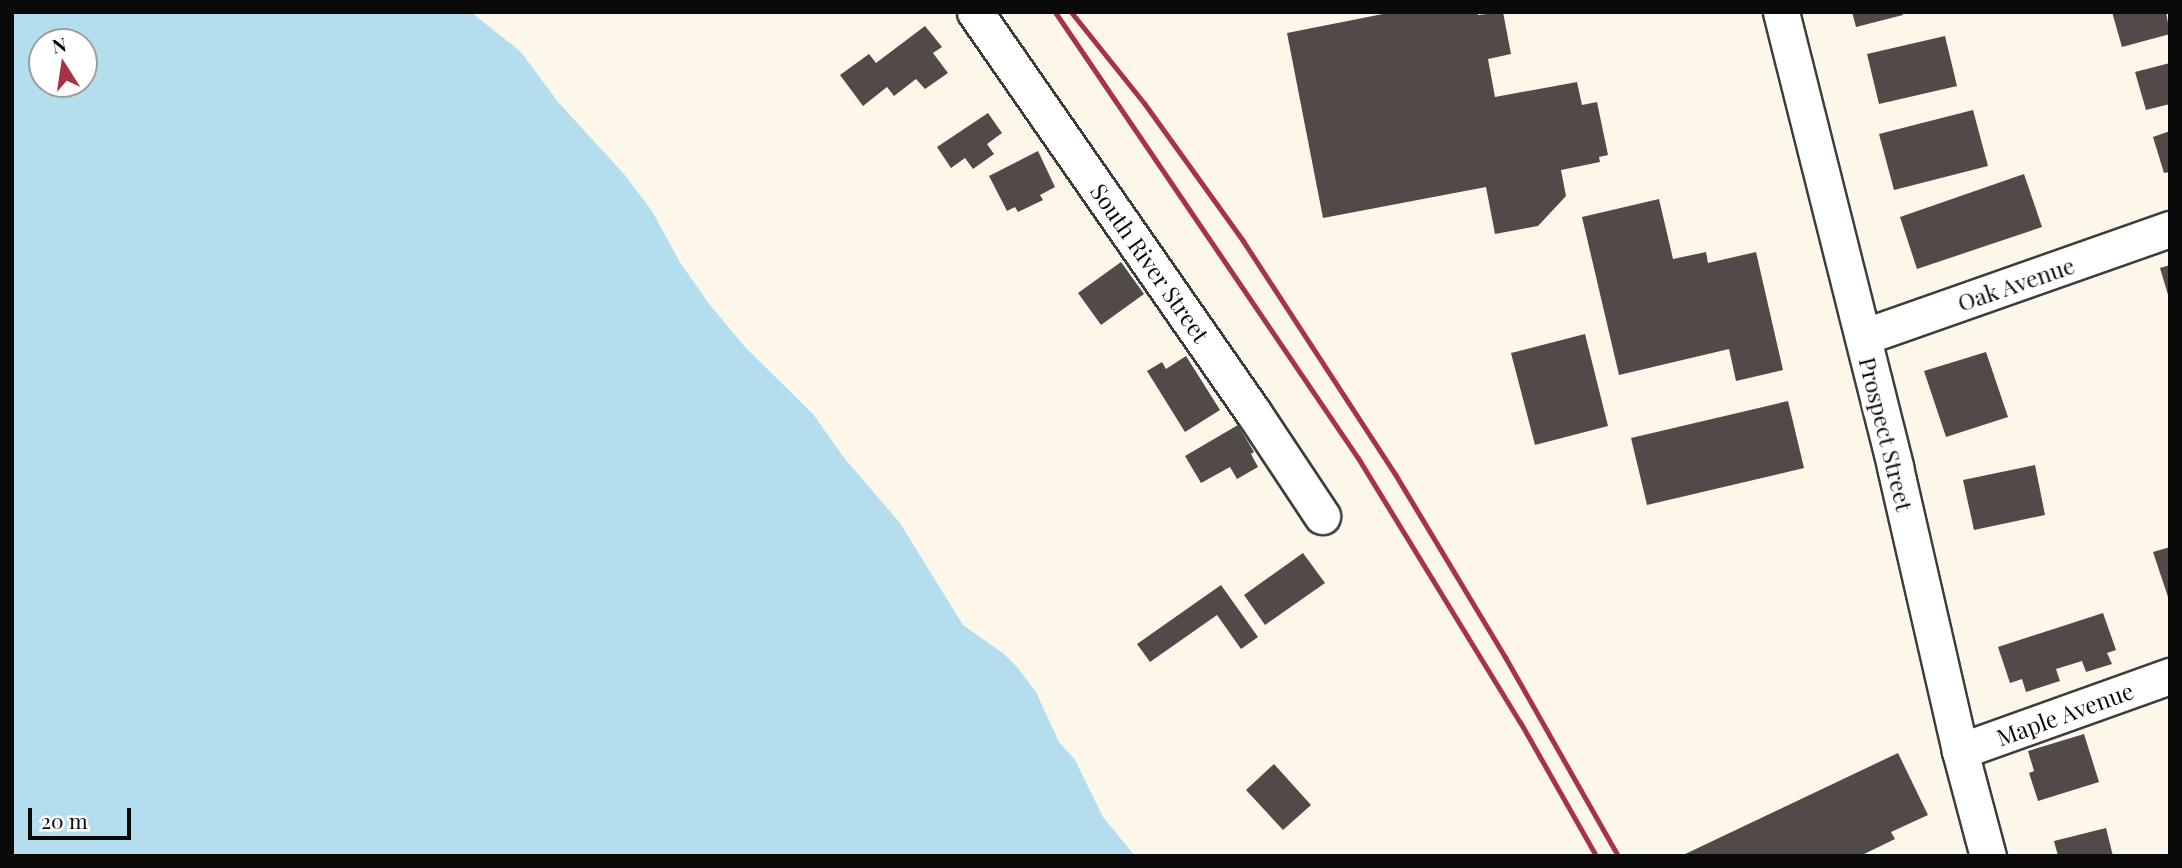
<!DOCTYPE html>
<html>
<head>
<meta charset="utf-8">
<style>
	body { margin:0 }
	#map { position:relative; width:2182px; height:868px; overflow:hidden; background:#fcf7e9; font-family:"Playfair Display",serif }
	div>[style] { position:absolute }
	.water>* { inset:0; background:#b4deed }
	.building>* { inset:0; background:#514a48 }
	.roads { filter:drop-shadow(2px 0 #3d3d3d) drop-shadow(-2px 0 #3d3d3d) drop-shadow(0 2px #3d3d3d) drop-shadow(0 -2px #3d3d3d) }
	.minor>* { height:35px; margin:-17.5px; padding:0 17.5px; transform-origin:17.5px; border-radius:17.5px; background:#fff }
	.rail>* { height:5px; margin:-2.5px; padding:0 2.5px; transform-origin:2.5px; border-radius:2.5px; background:#a73446 }
	span { translate:-50% -50%; white-space:nowrap; text-align:center; line-height:1.15; -webkit-text-stroke:7px #fff; paint-order:stroke }
	.street-label { font-size:23px; color:#0a0a0a }
	.frame { position:absolute; inset:0; border:14px solid #0a0a0a; pointer-events:none }
	.north { position:absolute; left:28px; top:28px; width:70px; height:70px; box-sizing:border-box; background:#fff; border:2px solid #9d9d9d; border-radius:50%; rotate:348deg; font-size:19px; font-weight:700; line-height:28px; text-align:center; color:#0a0a0a }
	.north::after { content:''; display:block; margin:auto; width:24px; height:32px; background:#a73446; clip-path:polygon(50% 0,100% 100%,50% 72%,0 100%) }
	.scale { position:absolute; left:28px; top:808px; width:103px; height:32px; box-sizing:border-box; border:4px solid #0a0a0a; border-top:0; padding-left:9px; font-size:21px; line-height:24px; white-space:nowrap; color:#0a0a0a; -webkit-text-stroke:5px #fff; paint-order:stroke }
</style>
</head>
<body>
<div id="map">
	<div class="water">
		<div style="clip-path:polygon(evenodd,12px 12px,471px 12px,521px 52px,558px 102px,624px 174px,652px 211px,681px 264px,710px 305px,745px 347px,813px 414px,845px 459px,900px 523px,963px 625px,1004px 654px,1018px 668px,1036px 692px,1059px 742px,1075px 760px,1103px 817px,1135px 856px,12px 856px,12px 12px,42px 42px,84px 42px,84px 84px,42px 84px,42px 42px)"></div>
	</div>
	<div class="building">
		<div style="clip-path:polygon(1393px 12px,1478px 12px,1478px 15px,1503px 12px,1511px 54px,1488px 59px,1495px 97px,1577px 82px,1582px 105px,1597px 102px,1608px 155px,1599px 157px,1600px 162px,1561px 170px,1566px 196px,1538px 226px,1495px 234px,1486px 187px,1323px 218px,1287px 33px)"></div>
		<div style="clip-path:polygon(1852px 12px,1902px 12px,1903px 15px,1856px 27px)"></div>
		<div style="clip-path:polygon(2112px 12px,2166px 12px,2170px 34px,2122px 47px)"></div>
		<div style="clip-path:polygon(925px 26px,942px 47px,933px 53px,948px 73px,925px 89px,916px 79px,894px 96px,887px 87px,863px 106px,840px 75px,869px 54px,876px 63px)"></div>
		<div style="clip-path:polygon(1945px 36px,1957px 86px,1879px 104px,1867px 54px)"></div>
		<div style="clip-path:polygon(2170px 63px,2170px 104px,2146px 110px,2135px 72px)"></div>
		<div style="clip-path:polygon(1973px 110px,1988px 166px,1894px 190px,1879px 134px)"></div>
		<div style="clip-path:polygon(988px 113px,1002px 133px,987px 144px,994px 154px,973px 169px,965px 158px,951px 168px,937px 147px)"></div>
		<div style="clip-path:polygon(2170px 131px,2170px 172px,2164px 173px,2153px 137px)"></div>
		<div style="clip-path:polygon(1038px 151px,1055px 187px,1040px 195px,1043px 200px,1018px 212px,1015px 207px,1007px 211px,989px 176px)"></div>
		<div style="clip-path:polygon(2024px 174px,2042px 227px,1917px 269px,1900px 217px)"></div>
		<div style="clip-path:polygon(1659px 199px,1673px 259px,1706px 252px,1708px 263px,1756px 252px,1783px 370px,1736px 381px,1729px 349px,1619px 375px,1582px 217px)"></div>
		<div style="clip-path:polygon(1121px 262px,1144px 294px,1101px 325px,1078px 293px)"></div>
		<div style="clip-path:polygon(2170px 265px,2170px 298px,2169px 298px,2160px 268px)"></div>
		<div style="clip-path:polygon(1585px 334px,1608px 426px,1535px 445px,1511px 353px)"></div>
		<div style="clip-path:polygon(1986px 352px,2008px 417px,1946px 437px,1924px 371px)"></div>
		<div style="clip-path:polygon(1186px 356px,1220px 410px,1185px 432px,1147px 371px,1162px 362px,1166px 369px)"></div>
		<div style="clip-path:polygon(1788px 401px,1804px 468px,1647px 505px,1631px 438px)"></div>
		<div style="clip-path:polygon(1238px 425px,1254px 452px,1251px 454px,1258px 467px,1237px 479px,1230px 467px,1201px 483px,1185px 456px)"></div>
		<div style="clip-path:polygon(2035px 465px,2045px 515px,1974px 530px,1963px 480px)"></div>
		<div style="clip-path:polygon(2170px 547px,2170px 600px,2169px 600px,2153px 552px)"></div>
		<div style="clip-path:polygon(1303px 553px,1325px 583px,1265px 625px,1244px 595px)"></div>
		<div style="clip-path:polygon(1221px 585px,1258px 637px,1241px 649px,1217px 615px,1150px 662px,1137px 644px)"></div>
		<div style="clip-path:polygon(2103px 613px,2116px 650px,2107px 653px,2112px 664px,2086px 672px,2082px 661px,2056px 669px,2060px 681px,2026px 692px,2022px 679px,2010px 683px,1998px 647px)"></div>
		<div style="clip-path:polygon(2084px 734px,2099px 782px,2038px 801px,2029px 773px,2034px 771px,2028px 751px)"></div>
		<div style="clip-path:polygon(1898px 753px,1928px 815px,1891px 832px,1895px 839px,1860px 856px,1681px 856px)"></div>
		<div style="clip-path:polygon(1274px 764px,1311px 805px,1283px 830px,1246px 790px)"></div>
		<div style="clip-path:polygon(2106px 828px,2113px 856px,2058px 856px,2054px 841px)"></div>
	</div>
	<div class="roads">
		<div class="minor">
			<div style="left:975px;top:12px;width:487px;rotate:55.2deg"></div>
			<div style="left:1253px;top:412px;width:125px;rotate:56.4deg"></div>
			<div style="left:1781px;top:12px;width:469px;rotate:75.9deg"></div>
			<div style="left:1895px;top:467px;width:291px;rotate:77.1deg"></div>
			<div style="left:1960px;top:751px;width:109px;rotate:75.1deg"></div>
			<div style="left:1863px;top:337px;width:325px;rotate:-19.4deg"></div>
			<div style="left:1960px;top:751px;width:223px;rotate:-19.7deg"></div>
		</div>
	</div>
	<div class="rail">
		<div style="left:1055px;top:12px;width:539px;rotate:55.81deg"></div>
		<div style="left:1358px;top:458px;width:310px;rotate:58.5deg"></div>
		<div style="left:1520px;top:722px;width:154px;rotate:60.4deg"></div>
		<div style="left:1071px;top:12px;width:117px;rotate:51.3deg"></div>
		<div style="left:1144px;top:103px;width:170px;rotate:54.3deg"></div>
		<div style="left:1243px;top:241px;width:278px;rotate:56.9deg"></div>
		<div style="left:1395px;top:474px;width:214px;rotate:59deg"></div>
		<div style="left:1505px;top:657px;width:229px;rotate:60.4deg"></div>
	</div>
	<div class="street-label">
		<span style="left:1150px;top:263px;rotate:55deg">South River Street</span>
		<span style="left:2016px;top:284px;rotate:-19deg">Oak Avenue</span>
		<span style="left:1886px;top:434px;rotate:76deg">Prospect Street</span>
		<span style="left:2065px;top:714px;rotate:-20deg">Maple Avenue</span>
	</div>
	<div class="frame"></div>
	<div class="north">N</div>
	<div class="scale">20 m</div>
</div>
</body>
</html>
